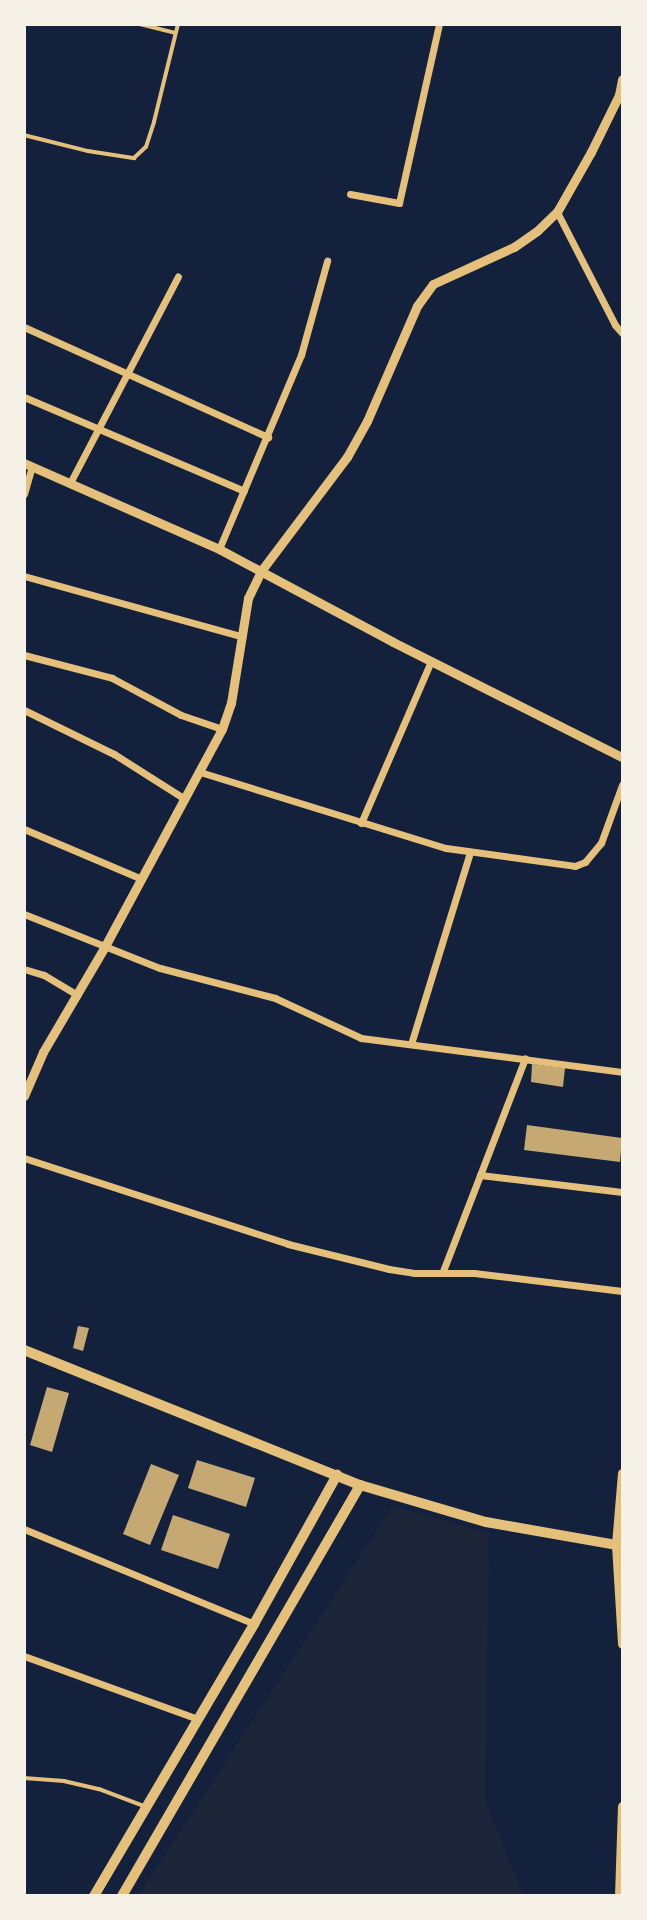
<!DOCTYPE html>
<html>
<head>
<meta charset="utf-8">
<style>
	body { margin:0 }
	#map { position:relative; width:647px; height:1920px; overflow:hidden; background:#14213d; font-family:"DejaVu Sans",sans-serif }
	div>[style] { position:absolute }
	.green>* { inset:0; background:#1d2539 }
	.building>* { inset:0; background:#c6a872 }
	.service>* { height:3.5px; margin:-1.75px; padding:0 1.75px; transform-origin:1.75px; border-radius:1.75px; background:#e5c07b }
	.minor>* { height:7px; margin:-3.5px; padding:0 3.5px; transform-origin:3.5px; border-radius:3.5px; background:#e5c07b }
	.tertiary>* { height:9px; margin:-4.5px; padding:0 4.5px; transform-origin:4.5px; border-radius:4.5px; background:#e5c07b }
	.secondary>* { height:10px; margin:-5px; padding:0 5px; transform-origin:5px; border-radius:5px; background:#e5c07b }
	span { translate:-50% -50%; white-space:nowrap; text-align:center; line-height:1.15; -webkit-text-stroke:5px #f6f1e7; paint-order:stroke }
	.frame { position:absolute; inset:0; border:26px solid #f6f1e7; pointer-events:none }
</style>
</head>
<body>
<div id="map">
	<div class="green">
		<div style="clip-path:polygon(393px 1506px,489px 1533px,485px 1800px,523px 1895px,139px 1895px)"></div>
	</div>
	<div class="building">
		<div style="clip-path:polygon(532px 1064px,565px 1068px,563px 1087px,531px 1082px)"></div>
		<div style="clip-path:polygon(527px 1125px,622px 1138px,620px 1162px,524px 1150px)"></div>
		<div style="clip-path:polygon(78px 1326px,89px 1328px,83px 1351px,73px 1348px)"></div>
		<div style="clip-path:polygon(47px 1387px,69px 1393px,52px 1452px,30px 1445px)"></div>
		<div style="clip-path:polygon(197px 1460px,255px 1478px,246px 1507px,188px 1488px)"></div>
		<div style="clip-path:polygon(151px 1464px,179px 1475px,150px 1545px,123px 1534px)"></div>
		<div style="clip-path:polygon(173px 1515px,230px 1534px,218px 1569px,161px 1550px)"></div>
	</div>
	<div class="service">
		<div style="left:140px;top:24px;width:36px;rotate:14deg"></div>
		<div style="left:24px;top:135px;width:66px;rotate:14deg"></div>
		<div style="left:88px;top:151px;width:47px;rotate:8.7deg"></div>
		<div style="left:134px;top:158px;width:16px;rotate:-43deg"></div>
		<div style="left:146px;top:147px;width:26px;rotate:-72deg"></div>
		<div style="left:154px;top:122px;width:101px;rotate:-76.2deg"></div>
		<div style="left:24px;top:1778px;width:40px;rotate:4.3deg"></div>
		<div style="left:64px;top:1781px;width:36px;rotate:13deg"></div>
		<div style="left:99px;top:1789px;width:48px;rotate:20.7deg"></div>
	</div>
	<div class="minor">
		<div style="left:350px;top:194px;width:50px;rotate:10.4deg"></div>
		<div style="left:399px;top:203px;width:183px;rotate:-77.4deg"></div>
		<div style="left:557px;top:212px;width:127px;rotate:62.8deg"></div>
		<div style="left:615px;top:325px;width:11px;rotate:49deg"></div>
		<div style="left:24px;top:327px;width:268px;rotate:24.3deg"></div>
		<div style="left:24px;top:397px;width:239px;rotate:23.1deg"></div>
		<div style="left:70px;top:483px;width:233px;rotate:-62.4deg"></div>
		<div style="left:24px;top:494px;width:29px;rotate:-74deg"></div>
		<div style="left:219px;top:549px;width:211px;rotate:-67.1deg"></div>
		<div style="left:301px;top:355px;width:98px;rotate:-74.5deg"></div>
		<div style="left:24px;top:576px;width:224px;rotate:15.5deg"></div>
		<div style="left:24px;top:655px;width:91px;rotate:14.6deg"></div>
		<div style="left:112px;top:678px;width:78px;rotate:28.2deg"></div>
		<div style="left:181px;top:715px;width:43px;rotate:18.9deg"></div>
		<div style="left:24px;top:710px;width:100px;rotate:26.1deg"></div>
		<div style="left:114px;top:754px;width:84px;rotate:32.4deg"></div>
		<div style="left:200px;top:772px;width:257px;rotate:17.2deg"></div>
		<div style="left:446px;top:848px;width:130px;rotate:7.9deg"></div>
		<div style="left:575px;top:866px;width:11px;rotate:-22deg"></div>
		<div style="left:585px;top:862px;width:25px;rotate:-50deg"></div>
		<div style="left:601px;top:843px;width:62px;rotate:-70.1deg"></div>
		<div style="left:361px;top:823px;width:176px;rotate:-66.6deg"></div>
		<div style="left:24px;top:829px;width:128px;rotate:23deg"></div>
		<div style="left:24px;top:914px;width:146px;rotate:21.7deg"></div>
		<div style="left:160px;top:968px;width:119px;rotate:14.6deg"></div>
		<div style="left:275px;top:998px;width:95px;rotate:24.9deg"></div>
		<div style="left:361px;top:1038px;width:263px;rotate:7.4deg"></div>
		<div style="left:24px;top:969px;width:21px;rotate:17deg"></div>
		<div style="left:44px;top:975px;width:39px;rotate:31deg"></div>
		<div style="left:411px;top:1044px;width:201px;rotate:-72.9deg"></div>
		<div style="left:24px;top:1158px;width:278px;rotate:18deg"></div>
		<div style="left:288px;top:1244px;width:104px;rotate:13.9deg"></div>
		<div style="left:389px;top:1269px;width:25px;rotate:9deg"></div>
		<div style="left:414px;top:1273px;width:60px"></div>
		<div style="left:474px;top:1273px;width:149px;rotate:6.9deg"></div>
		<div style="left:480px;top:1175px;width:143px;rotate:6.8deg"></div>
		<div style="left:443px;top:1271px;width:228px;rotate:-68.9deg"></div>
		<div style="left:24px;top:1529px;width:249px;rotate:22.4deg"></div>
		<div style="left:24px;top:1656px;width:185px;rotate:19.9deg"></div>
	</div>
	<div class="tertiary">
		<div style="left:24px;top:463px;width:213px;rotate:23.8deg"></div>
		<div style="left:219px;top:549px;width:197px;rotate:28.1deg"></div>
		<div style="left:393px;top:642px;width:256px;rotate:26.7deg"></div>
		<div style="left:24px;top:1096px;width:48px;rotate:-66.6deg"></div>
		<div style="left:43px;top:1052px;width:121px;rotate:-59.6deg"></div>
		<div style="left:104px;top:948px;width:249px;rotate:-61.7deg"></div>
		<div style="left:222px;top:729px;width:28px;rotate:-71deg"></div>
		<div style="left:231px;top:703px;width:106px;rotate:-80.8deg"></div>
		<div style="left:248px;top:598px;width:30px;rotate:-64deg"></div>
		<div style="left:261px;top:571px;width:143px;rotate:-53deg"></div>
		<div style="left:347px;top:457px;width:41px;rotate:-60.9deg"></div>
		<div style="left:367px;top:421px;width:125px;rotate:-66.5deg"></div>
		<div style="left:417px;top:306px;width:27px;rotate:-54deg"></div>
		<div style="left:433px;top:284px;width:89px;rotate:-24.6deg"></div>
		<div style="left:514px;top:247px;width:28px;rotate:-35deg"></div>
		<div style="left:537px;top:231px;width:28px;rotate:-44deg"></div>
		<div style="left:557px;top:212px;width:69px;rotate:-60.5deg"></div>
		<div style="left:591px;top:152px;width:64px;rotate:-63.8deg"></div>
		<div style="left:619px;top:95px;width:16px;rotate:-79deg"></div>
		<div style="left:622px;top:1473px;width:72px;rotate:94.8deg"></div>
		<div style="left:616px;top:1545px;width:99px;rotate:86.5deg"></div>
		<div style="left:619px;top:1896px;width:90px;rotate:-88.1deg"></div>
	</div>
	<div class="secondary">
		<div style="left:24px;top:1350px;width:362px;rotate:21.9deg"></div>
		<div style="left:360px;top:1485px;width:131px;rotate:16.4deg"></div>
		<div style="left:486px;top:1522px;width:132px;rotate:10deg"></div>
		<div style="left:94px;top:1896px;width:316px;rotate:-59.5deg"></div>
		<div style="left:254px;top:1624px;width:171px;rotate:-60.9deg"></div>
		<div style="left:122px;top:1896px;width:475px;rotate:-59.9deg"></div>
	</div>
	<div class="frame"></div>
</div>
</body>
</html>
